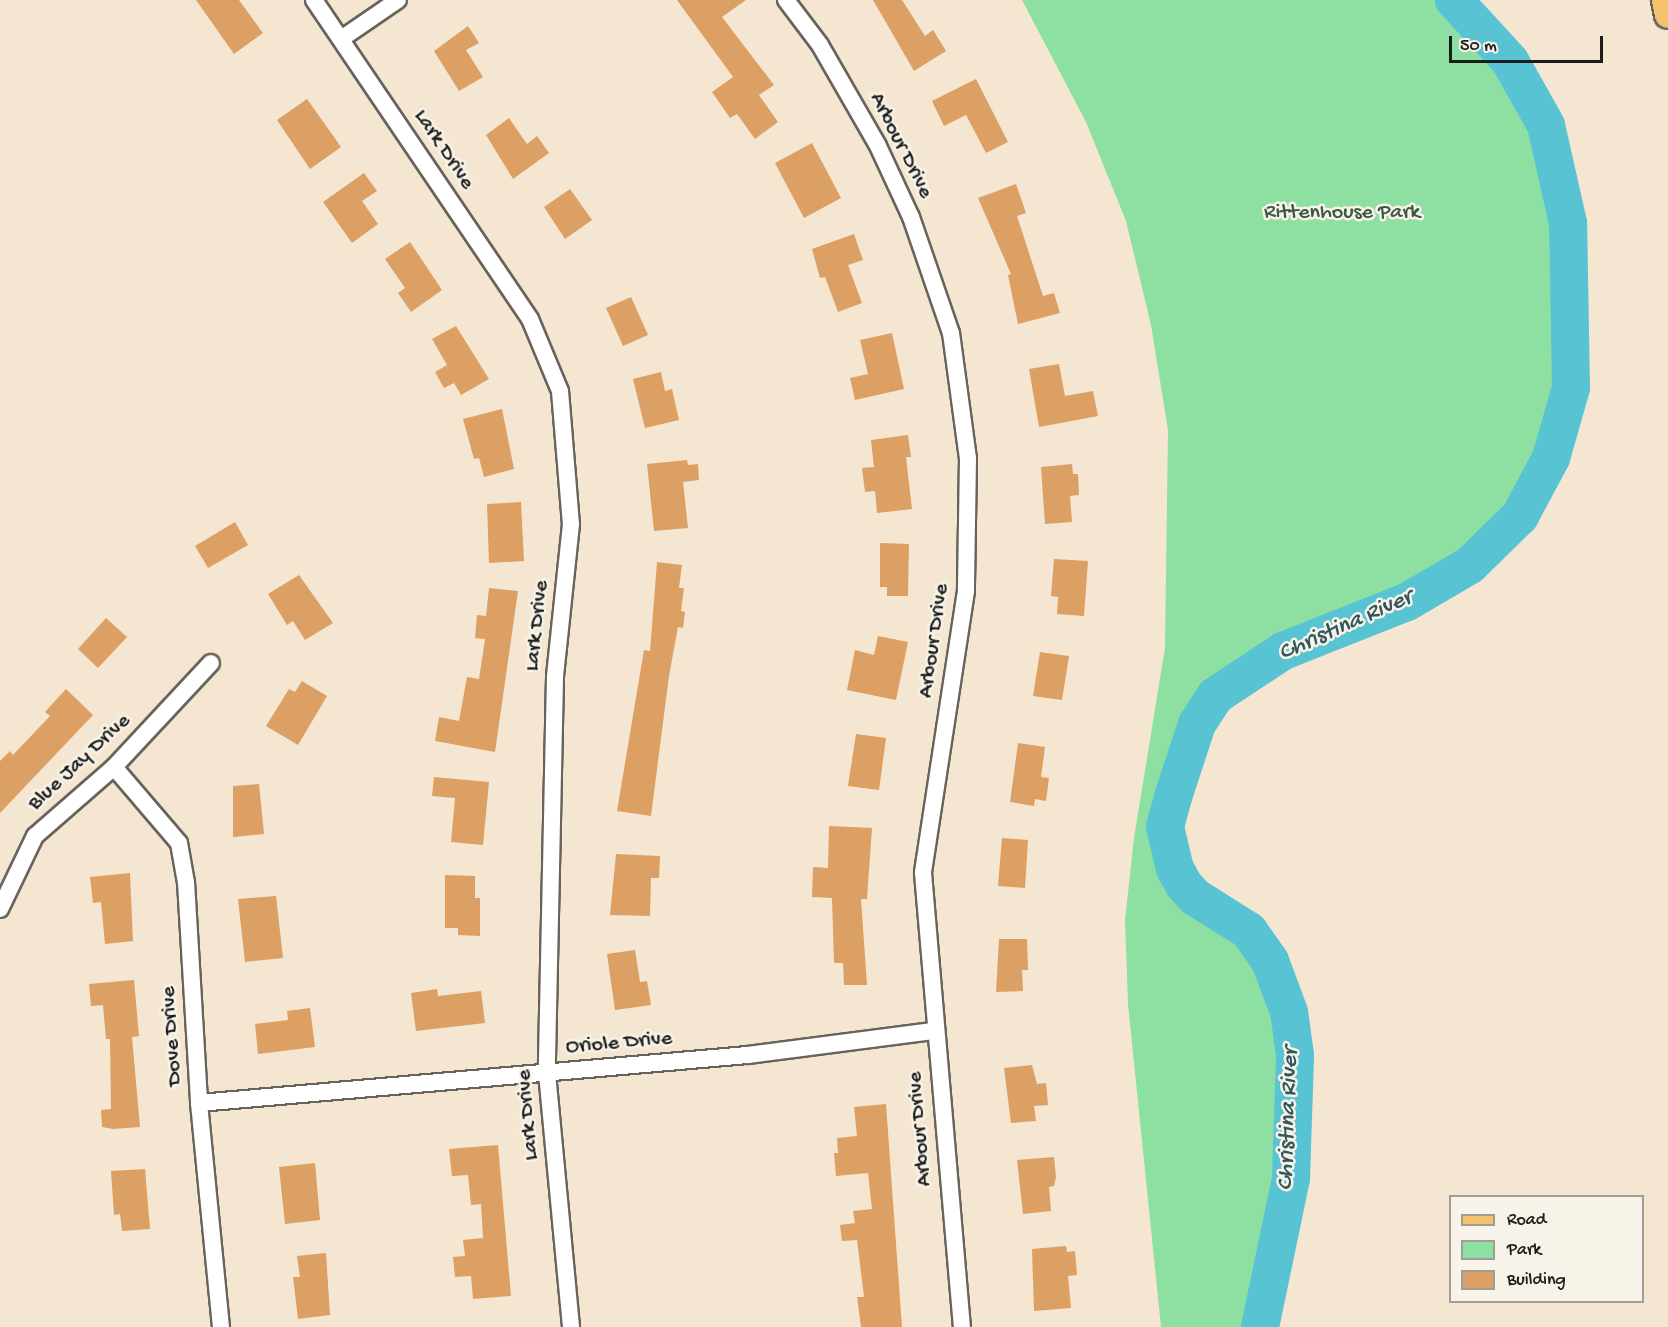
<!DOCTYPE html>
<html>
<head>
<meta charset="utf-8">
<style>
	body { margin:0 }
	#map { position:relative; width:1668px; height:1327px; overflow:hidden; background:#f5e6d1; font-family:"Gochi Hand",sans-serif }
	div>[style] { position:absolute }
	.green>* { inset:0; background:#8de0a2 }
	.river>* { height:38px; margin:-19px; padding:0 19px; transform-origin:19px; border-radius:19px; background:#58c3d2 }
	.building>* { inset:0; background:#dc9f64 }
	.roads { filter:drop-shadow(2px 0 #68635b) drop-shadow(-2px 0 #68635b) drop-shadow(0 2px #68635b) drop-shadow(0 -2px #68635b) }
	.street>* { height:16px; margin:-8px; padding:0 8px; transform-origin:8px; border-radius:8px; background:#fff }
	.primary>* { height:26px; margin:-13px; padding:0 13px; transform-origin:13px; border-radius:13px; background:#f4c26a }
	span { translate:-50% -50%; white-space:nowrap; text-align:center; line-height:1.15; -webkit-text-stroke:5px #f7f3e8; paint-order:stroke }
	.street-label { font-size:22px; color:#1c1c1c }
	.park-label { font-size:22px; color:#3e5744 }
	.water-label { font-size:24px; color:#31565c; font-style:italic }
	.legend { position:absolute; left:1449px; top:1195px; width:195px; height:108px; box-sizing:border-box; background:#f7f3e8; border:2px solid #9f9d96; margin:0; padding:8px 10px; list-style:none; font-size:18px; color:#1c1c1c }
	.legend li { display:flex; align-items:center; gap:12px; height:30px }
	.legend b { width:30px; border:2px solid #9f9d96 }
	.scale { position:absolute; left:1449px; top:36px; width:154px; height:27px; box-sizing:border-box; border:3px solid #1c1c1c; border-top:0; padding-left:8px; font-size:18px; line-height:21px; white-space:nowrap; color:#1c1c1c; -webkit-text-stroke:4px #f7f3e8; paint-order:stroke }
</style>
</head>
<body>
<div id="map">
	<div class="green">
		<div style="clip-path:polygon(1022px 0,1455px 0,1546px 125px,1571px 388px,1470px 565px,1407px 602px,1283px 651px,1215px 696px,1197px 724px,1165px 827px,1175px 869px,1184px 885px,1195px 897px,1249px 931px,1270px 961px,1289px 1012px,1295px 1055px,1291px 1178px,1260px 1327px,1161px 1327px,1128px 1004px,1125px 920px,1134px 838px,1165px 648px,1168px 430px,1151px 325px,1126px 221px,1086px 122px)"></div>
	</div>
	<div class="river">
		<div style="left:1260px;top:1327px;width:152px;rotate:-78.2deg"></div>
		<div style="left:1291px;top:1178px;width:123px;rotate:-88.1deg"></div>
		<div style="left:1295px;top:1055px;width:43px;rotate:-97.9deg"></div>
		<div style="left:1289px;top:1012px;width:54px;rotate:-110.4deg"></div>
		<div style="left:1270px;top:961px;width:37px;rotate:-125deg"></div>
		<div style="left:1249px;top:931px;width:64px;rotate:-147.8deg"></div>
		<div style="left:1195px;top:897px;width:16px;rotate:-133deg"></div>
		<div style="left:1184px;top:885px;width:18px;rotate:-119deg"></div>
		<div style="left:1175px;top:869px;width:43px;rotate:-103.4deg"></div>
		<div style="left:1165px;top:827px;width:31px;rotate:-75deg"></div>
		<div style="left:1173px;top:797px;width:77px;rotate:-71.8deg"></div>
		<div style="left:1197px;top:724px;width:33px;rotate:-57deg"></div>
		<div style="left:1215px;top:696px;width:82px;rotate:-33.5deg"></div>
		<div style="left:1283px;top:651px;width:133px;rotate:-21.6deg"></div>
		<div style="left:1407px;top:602px;width:73px;rotate:-30.4deg"></div>
		<div style="left:1470px;top:565px;width:70px;rotate:-44.4deg"></div>
		<div style="left:1520px;top:516px;width:66px;rotate:-61.9deg"></div>
		<div style="left:1551px;top:458px;width:73px;rotate:-74.1deg"></div>
		<div style="left:1571px;top:388px;width:165px;rotate:-91deg"></div>
		<div style="left:1568px;top:223px;width:100px;rotate:-102.7deg"></div>
		<div style="left:1546px;top:125px;width:73px;rotate:-119.4deg"></div>
		<div style="left:1510px;top:61px;width:83px;rotate:-132.6deg"></div>
	</div>
	<div class="building">
		<div style="clip-path:polygon(196px 0,239px 0,263px 33px,234px 54px)"></div>
		<div style="clip-path:polygon(677px 0,746px 0,722px 17px,774px 85px,759px 95px,778px 122px,755px 139px,737px 114px,730px 118px,712px 92px,733px 77px)"></div>
		<div style="clip-path:polygon(873px 0,902px 0,925px 36px,933px 30px,946px 51px,914px 71px)"></div>
		<div style="clip-path:polygon(468px 26px,479px 43px,466px 50px,483px 77px,459px 91px,434px 51px)"></div>
		<div style="clip-path:polygon(976px 79px,1008px 142px,986px 153px,966px 115px,944px 126px,932px 101px)"></div>
		<div style="clip-path:polygon(307px 99px,341px 147px,310px 169px,277px 120px)"></div>
		<div style="clip-path:polygon(509px 118px,527px 144px,537px 136px,549px 153px,513px 179px,486px 135px)"></div>
		<div style="clip-path:polygon(812px 143px,841px 198px,804px 218px,775px 163px)"></div>
		<div style="clip-path:polygon(364px 173px,377px 191px,362px 201px,378px 224px,352px 243px,323px 202px)"></div>
		<div style="clip-path:polygon(1016px 184px,1026px 213px,1017px 216px,1043px 296px,1054px 293px,1060px 313px,1018px 324px,1008px 275px,1011px 274px,978px 198px)"></div>
		<div style="clip-path:polygon(570px 189px,592px 220px,565px 239px,544px 207px)"></div>
		<div style="clip-path:polygon(854px 234px,863px 260px,848px 265px,862px 303px,838px 312px,825px 277px,820px 278px,812px 249px)"></div>
		<div style="clip-path:polygon(410px 242px,442px 290px,411px 312px,398px 293px,405px 288px,385px 259px)"></div>
		<div style="clip-path:polygon(631px 297px,648px 335px,623px 346px,606px 308px)"></div>
		<div style="clip-path:polygon(456px 326px,489px 379px,461px 395px,454px 383px,444px 388px,435px 372px,447px 365px,432px 339px)"></div>
		<div style="clip-path:polygon(892px 333px,904px 389px,855px 400px,850px 378px,868px 374px,860px 340px)"></div>
		<div style="clip-path:polygon(1059px 364px,1065px 396px,1093px 391px,1098px 416px,1039px 427px,1029px 369px)"></div>
		<div style="clip-path:polygon(661px 372px,665px 391px,672px 389px,679px 420px,645px 428px,633px 379px)"></div>
		<div style="clip-path:polygon(502px 409px,514px 469px,484px 477px,479px 458px,474px 459px,463px 419px)"></div>
		<div style="clip-path:polygon(908px 435px,911px 457px,906px 457px,912px 509px,877px 513px,875px 491px,865px 492px,862px 468px,874px 467px,871px 440px)"></div>
		<div style="clip-path:polygon(687px 460px,688px 465px,698px 464px,699px 480px,683px 482px,688px 528px,654px 531px,647px 464px)"></div>
		<div style="clip-path:polygon(1072px 464px,1073px 474px,1078px 474px,1079px 495px,1070px 496px,1072px 522px,1045px 524px,1041px 467px)"></div>
		<div style="clip-path:polygon(521px 502px,524px 561px,489px 563px,487px 504px)"></div>
		<div style="clip-path:polygon(235px 522px,248px 545px,208px 568px,195px 546px)"></div>
		<div style="clip-path:polygon(880px 543px,909px 544px,908px 596px,887px 596px,887px 587px,880px 587px)"></div>
		<div style="clip-path:polygon(1054px 559px,1088px 561px,1084px 616px,1057px 614px,1058px 597px,1051px 596px)"></div>
		<div style="clip-path:polygon(657px 562px,682px 565px,679px 588px,684px 588px,681px 611px,685px 612px,683px 628px,678px 627px,669px 676px,651px 816px,617px 811px,644px 650px,650px 651px)"></div>
		<div style="clip-path:polygon(299px 575px,333px 623px,305px 640px,293px 621px,287px 625px,268px 594px)"></div>
		<div style="clip-path:polygon(489px 588px,518px 591px,495px 752px,435px 741px,439px 717px,459px 721px,467px 677px,479px 679px,485px 639px,475px 638px,477px 615px,486px 616px)"></div>
		<div style="clip-path:polygon(106px 618px,127px 637px,98px 668px,78px 649px)"></div>
		<div style="clip-path:polygon(878px 636px,908px 642px,896px 700px,847px 690px,855px 650px,874px 655px)"></div>
		<div style="clip-path:polygon(1040px 652px,1069px 656px,1062px 700px,1033px 696px)"></div>
		<div style="clip-path:polygon(302px 681px,327px 696px,298px 745px,266px 726px,289px 689px,295px 692px)"></div>
		<div style="clip-path:polygon(66px 689px,93px 715px,0 813px,0 761px,10px 751px,13px 755px,50px 716px,45px 712px)"></div>
		<div style="clip-path:polygon(856px 734px,886px 738px,879px 790px,848px 786px)"></div>
		<div style="clip-path:polygon(1018px 743px,1045px 747px,1041px 777px,1049px 778px,1046px 801px,1035px 799px,1034px 806px,1010px 802px)"></div>
		<div style="clip-path:polygon(434px 777px,489px 782px,483px 845px,451px 842px,455px 798px,432px 796px)"></div>
		<div style="clip-path:polygon(259px 784px,264px 834px,233px 837px,233px 786px)"></div>
		<div style="clip-path:polygon(829px 826px,872px 828px,867px 899px,861px 899px,867px 985px,844px 985px,843px 963px,834px 963px,832px 898px,812px 897px,813px 867px,828px 868px)"></div>
		<div style="clip-path:polygon(1002px 838px,1028px 840px,1025px 888px,998px 886px)"></div>
		<div style="clip-path:polygon(616px 854px,660px 856px,659px 878px,651px 878px,650px 916px,610px 915px)"></div>
		<div style="clip-path:polygon(130px 873px,133px 941px,105px 944px,101px 902px,93px 903px,90px 877px)"></div>
		<div style="clip-path:polygon(445px 875px,475px 876px,475px 898px,480px 898px,480px 936px,458px 935px,458px 928px,445px 928px)"></div>
		<div style="clip-path:polygon(276px 896px,283px 958px,245px 962px,238px 899px)"></div>
		<div style="clip-path:polygon(999px 939px,1027px 939px,1028px 970px,1022px 970px,1023px 991px,996px 992px)"></div>
		<div style="clip-path:polygon(635px 950px,640px 982px,647px 981px,651px 1005px,615px 1010px,607px 954px)"></div>
		<div style="clip-path:polygon(134px 980px,139px 1036px,132px 1037px,140px 1127px,113px 1129px,102px 1127px,101px 1110px,111px 1109px,110px 1039px,106px 1039px,103px 1005px,91px 1006px,89px 984px)"></div>
		<div style="clip-path:polygon(437px 989px,438px 996px,481px 991px,485px 1023px,416px 1031px,411px 993px)"></div>
		<div style="clip-path:polygon(310px 1008px,315px 1047px,258px 1054px,255px 1024px,288px 1020px,287px 1011px)"></div>
		<div style="clip-path:polygon(1032px 1065px,1037px 1084px,1046px 1083px,1048px 1105px,1034px 1106px,1036px 1121px,1011px 1123px,1004px 1068px)"></div>
		<div style="clip-path:polygon(886px 1104px,902px 1327px,861px 1327px,857px 1297px,864px 1297px,857px 1240px,842px 1241px,840px 1225px,855px 1223px,853px 1211px,872px 1209px,868px 1173px,836px 1176px,834px 1153px,838px 1153px,837px 1138px,857px 1136px,854px 1107px)"></div>
		<div style="clip-path:polygon(498px 1145px,511px 1296px,473px 1299px,471px 1276px,455px 1277px,453px 1257px,465px 1256px,463px 1240px,483px 1238px,481px 1204px,471px 1205px,468px 1175px,452px 1176px,449px 1149px)"></div>
		<div style="clip-path:polygon(1054px 1157px,1056px 1177px,1054px 1186px,1049px 1187px,1051px 1211px,1023px 1214px,1017px 1160px)"></div>
		<div style="clip-path:polygon(315px 1163px,320px 1220px,285px 1224px,279px 1167px)"></div>
		<div style="clip-path:polygon(145px 1169px,150px 1229px,122px 1231px,120px 1214px,114px 1215px,111px 1171px)"></div>
		<div style="clip-path:polygon(1066px 1246px,1067px 1252px,1075px 1251px,1077px 1275px,1068px 1276px,1071px 1308px,1034px 1311px,1032px 1249px)"></div>
		<div style="clip-path:polygon(326px 1253px,330px 1315px,298px 1319px,293px 1277px,300px 1277px,297px 1256px)"></div>
	</div>
	<div class="roads">
		<div class="street">
			<div style="left:314px;top:0;width:385px;rotate:55.9deg"></div>
			<div style="left:530px;top:319px;width:78px;rotate:67.4deg"></div>
			<div style="left:560px;top:391px;width:133px;rotate:85.3deg"></div>
			<div style="left:571px;top:524px;width:154px;rotate:96deg"></div>
			<div style="left:555px;top:677px;width:396px;rotate:91.2deg"></div>
			<div style="left:547px;top:1073px;width:255px;rotate:84.6deg"></div>
			<div style="left:786px;top:0;width:56px;rotate:52.9deg"></div>
			<div style="left:820px;top:45px;width:116px;rotate:60.1deg"></div>
			<div style="left:878px;top:146px;width:78px;rotate:65.1deg"></div>
			<div style="left:911px;top:217px;width:123px;rotate:71deg"></div>
			<div style="left:951px;top:333px;width:126px;rotate:82.3deg"></div>
			<div style="left:968px;top:458px;width:133px;rotate:90.9deg"></div>
			<div style="left:966px;top:591px;width:285px;rotate:98.7deg"></div>
			<div style="left:923px;top:873px;width:456px;rotate:85.1deg"></div>
			<div style="left:341px;top:39px;width:69px;rotate:-34.4deg"></div>
			<div style="left:114px;top:767px;width:100px;rotate:49.5deg"></div>
			<div style="left:179px;top:843px;width:40px;rotate:80deg"></div>
			<div style="left:186px;top:882px;width:221px;rotate:86.6deg"></div>
			<div style="left:199px;top:1103px;width:225px;rotate:84.4deg"></div>
			<div style="left:0;top:909px;width:81px;rotate:-64.4deg"></div>
			<div style="left:35px;top:836px;width:105px;rotate:-41.1deg"></div>
			<div style="left:114px;top:767px;width:142px;rotate:-47deg"></div>
			<div style="left:199px;top:1103px;width:551px;rotate:-5deg"></div>
			<div style="left:748px;top:1055px;width:188px;rotate:-7.4deg"></div>
		</div>
		<div class="primary">
			<div style="left:1665px;top:0;width:15px;rotate:79deg"></div>
		</div>
	</div>
	<div class="street-label">
		<span style="left:900px;top:146px;rotate:63deg">Arbour Drive</span>
		<span style="left:443px;top:150px;rotate:56deg">Lark Drive</span>
		<span style="left:538px;top:626px;rotate:-84deg">Lark Drive</span>
		<span style="left:935px;top:641px;rotate:-82deg">Arbour Drive</span>
		<span style="left:80px;top:763px;rotate:-43deg">Blue Jay Drive</span>
		<span style="left:173px;top:1036px;rotate:-94deg">Dove Drive</span>
		<span style="left:619px;top:1044px;rotate:-5deg">Oriole Drive</span>
		<span style="left:529px;top:1115px;rotate:-95deg">Lark Drive</span>
		<span style="left:921px;top:1129px;rotate:-95deg">Arbour Drive</span>
	</div>
	<div class="park-label">
		<span style="left:1342px;top:214px">Rittenhouse Park</span>
	</div>
	<div class="water-label">
		<span style="left:1346px;top:626px;rotate:-24deg">Christina River</span>
		<span style="left:1289px;top:1119px;rotate:-88deg">Christina River</span>
	</div>
	<ul class="legend">
	<li><b style="height:8px;background:#f4c26a"></b>Road</li>
	<li><b style="height:16px;background:#8de0a2"></b>Park</li>
	<li><b style="height:16px;background:#dc9f64"></b>Building</li>
	</ul>
	<div class="scale">50 m</div>
</div>
</body>
</html>
